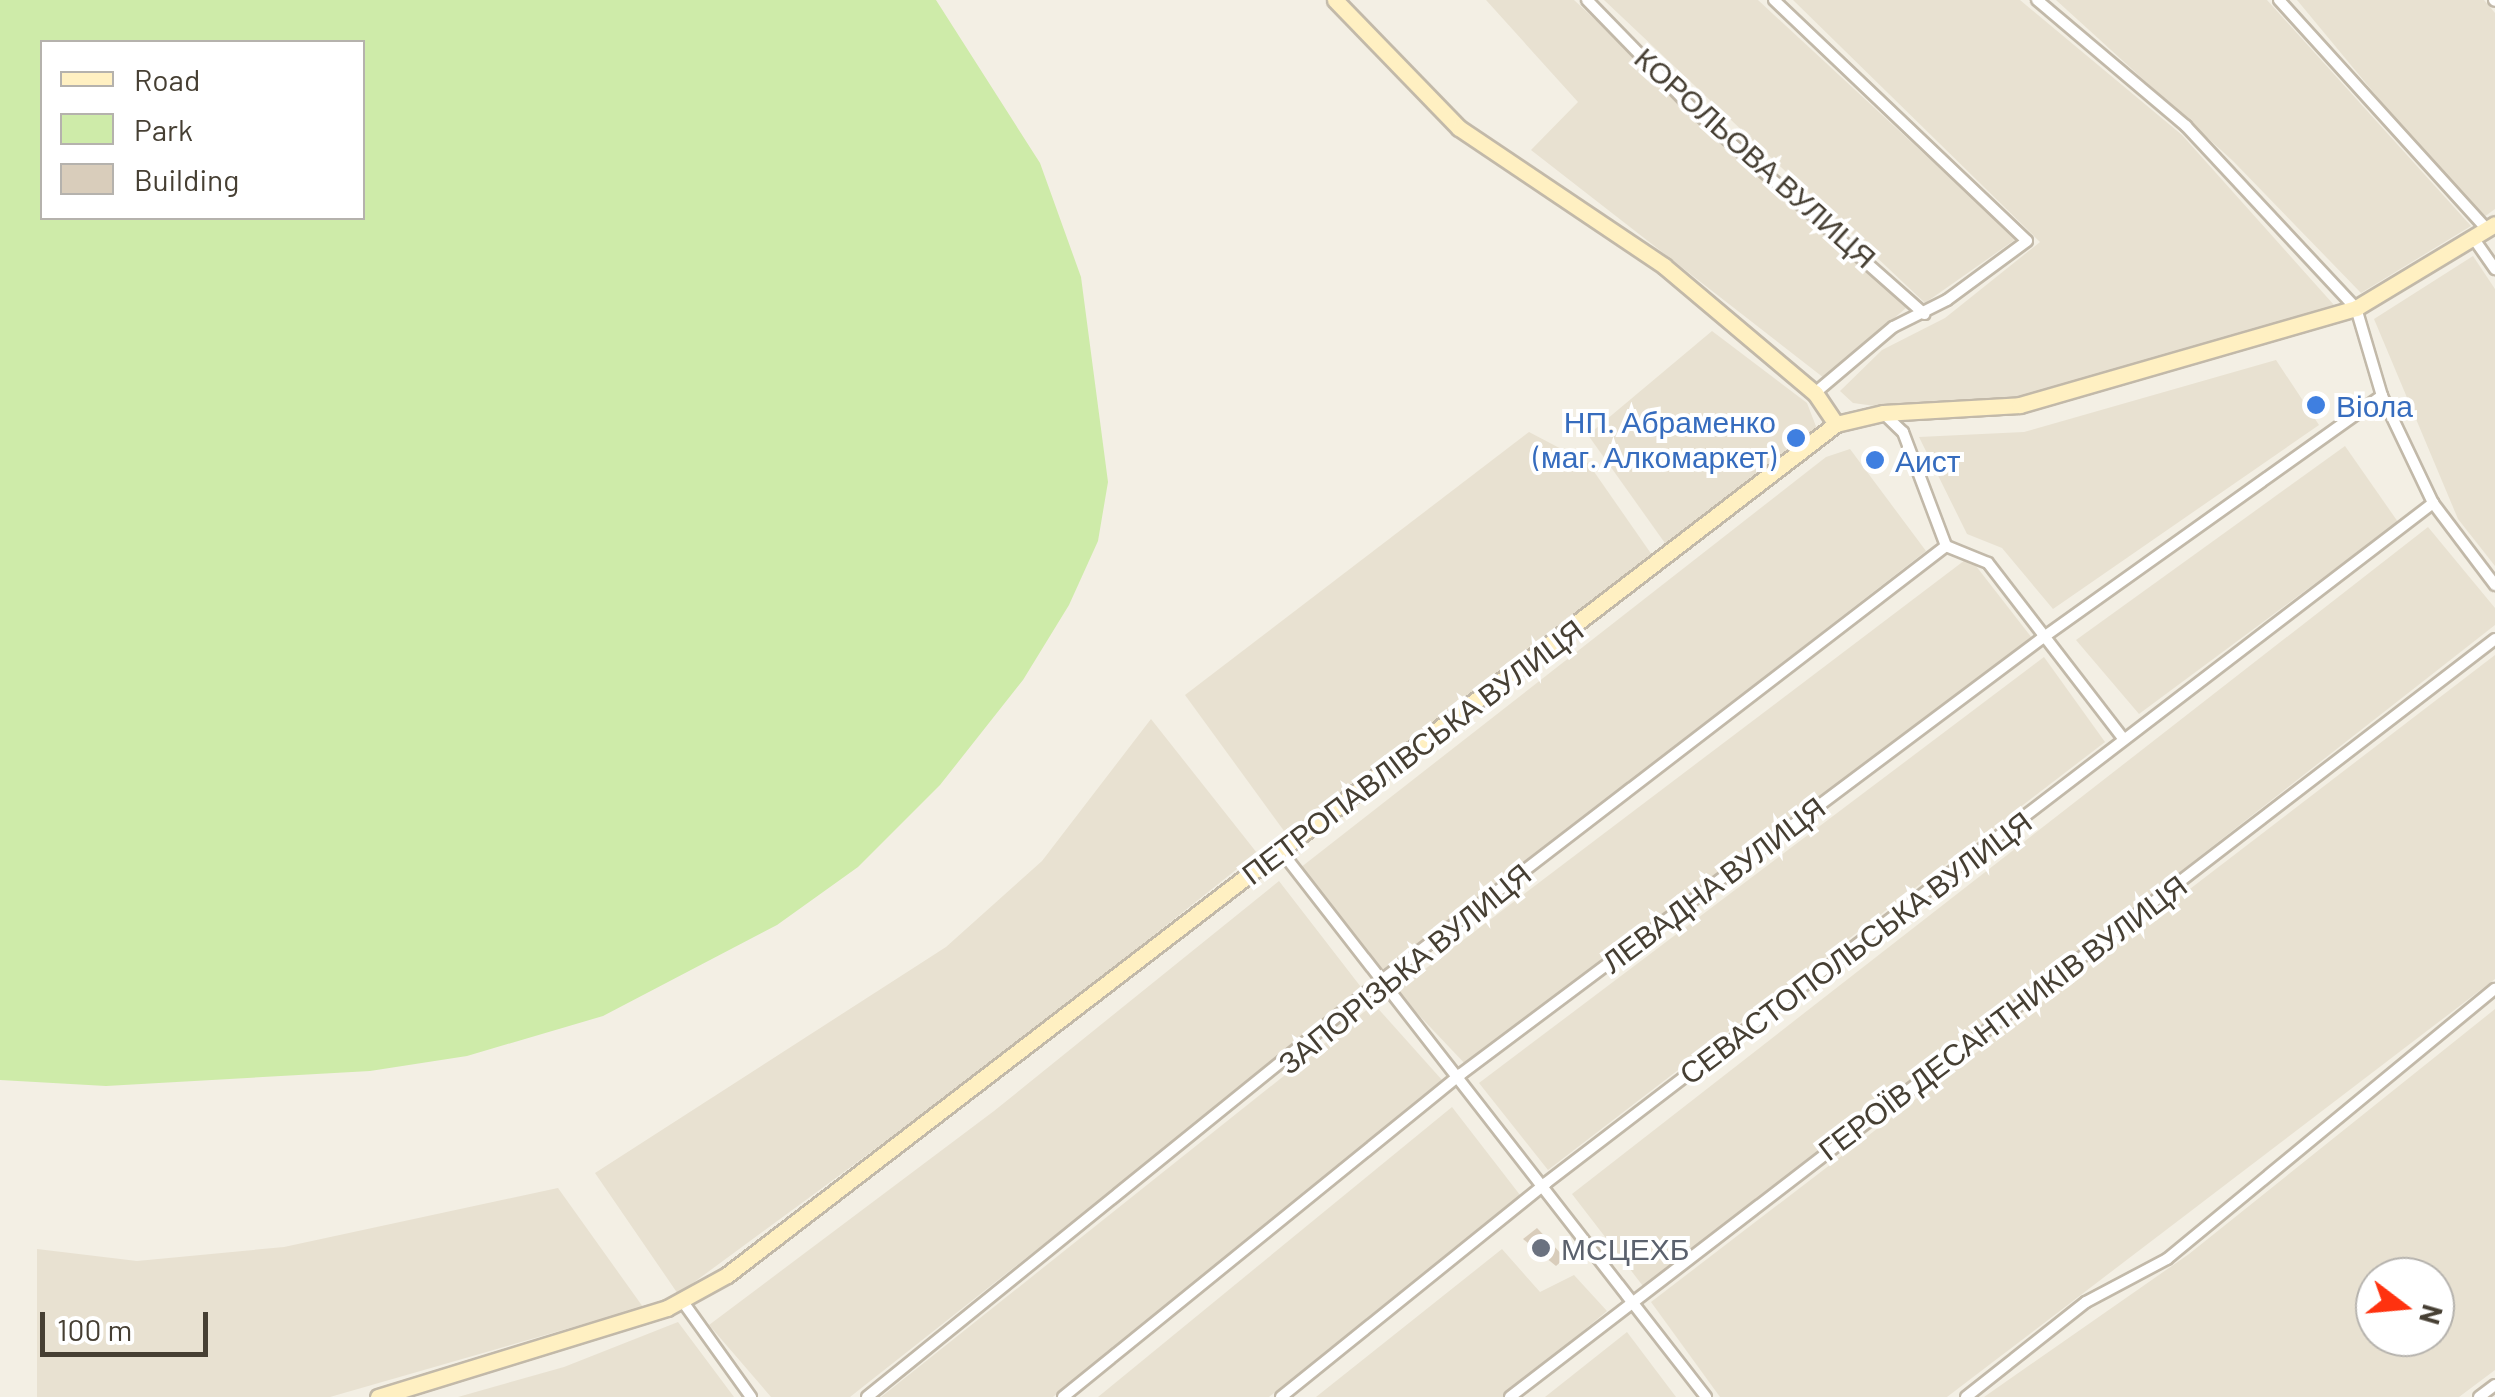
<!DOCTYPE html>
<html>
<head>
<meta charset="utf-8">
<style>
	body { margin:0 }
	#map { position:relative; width:2495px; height:1397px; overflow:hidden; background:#f3efe4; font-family:Barlow,sans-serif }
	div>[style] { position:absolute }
	.residential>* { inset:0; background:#e8e1d1 }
	.green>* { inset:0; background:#ceeba9 }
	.building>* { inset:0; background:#d9cdbb }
	.roads { filter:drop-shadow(2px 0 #c2b9a9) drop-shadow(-2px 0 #c2b9a9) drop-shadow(0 2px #c2b9a9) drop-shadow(0 -2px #c2b9a9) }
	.street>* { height:10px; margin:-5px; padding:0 5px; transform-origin:5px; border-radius:5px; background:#fff }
	.secondary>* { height:15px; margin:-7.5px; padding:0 7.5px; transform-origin:7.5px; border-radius:7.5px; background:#fff0c2 }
	.dots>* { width:28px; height:28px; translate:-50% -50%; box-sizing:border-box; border:5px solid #fff; border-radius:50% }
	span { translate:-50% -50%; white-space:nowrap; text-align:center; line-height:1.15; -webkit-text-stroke:8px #fff; paint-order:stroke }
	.street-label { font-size:30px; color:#463f33 }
	.shop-label { font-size:30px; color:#366cbe }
	.left { translate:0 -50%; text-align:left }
	.right { translate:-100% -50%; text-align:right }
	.worship-label { font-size:30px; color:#5b616d }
	.legend { position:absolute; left:40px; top:40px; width:325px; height:180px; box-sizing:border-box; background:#fff; border:2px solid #b5b2ad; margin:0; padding:12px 18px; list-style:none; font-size:30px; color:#463f33 }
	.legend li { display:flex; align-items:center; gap:20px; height:50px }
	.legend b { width:50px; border:2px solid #b5b2ad }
	.north { position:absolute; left:2355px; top:1257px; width:100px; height:100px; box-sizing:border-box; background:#fff; border:2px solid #b5b2ad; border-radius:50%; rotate:106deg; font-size:28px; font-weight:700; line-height:40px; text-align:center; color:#463f33 }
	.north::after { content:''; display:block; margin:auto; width:35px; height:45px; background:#ff320f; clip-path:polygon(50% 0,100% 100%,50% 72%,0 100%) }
	.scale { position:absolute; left:40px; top:1312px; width:168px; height:45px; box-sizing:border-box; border:5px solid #463f33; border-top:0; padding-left:12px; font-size:30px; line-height:35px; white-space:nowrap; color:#463f33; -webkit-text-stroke:8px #fff; paint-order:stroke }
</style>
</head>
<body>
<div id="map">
	<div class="residential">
		<div style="clip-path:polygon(1486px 0,1574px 0,1906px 308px,1824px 378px,1531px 150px,1578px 102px)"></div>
		<div style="clip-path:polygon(1604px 0,1758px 0,2016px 239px,1925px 303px)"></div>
		<div style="clip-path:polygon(1793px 0,2020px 0,2182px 135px,2334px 305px,2051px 393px,1890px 408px,1853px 403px,1840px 391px,1882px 350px,1945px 318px,2040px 242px)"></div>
		<div style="clip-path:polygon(2056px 0,2267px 0,2471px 226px,2361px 293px,2233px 161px)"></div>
		<div style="clip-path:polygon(2297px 0,2484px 0,2495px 13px,2495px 209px,2484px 217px,2437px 169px)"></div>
		<div style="clip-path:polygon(2473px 256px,2495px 289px,2495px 566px,2458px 519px,2374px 319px)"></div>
		<div style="clip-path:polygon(1712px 331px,1807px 403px,1817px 429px,1667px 546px,1588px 435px)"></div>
		<div style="clip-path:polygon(2276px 360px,2319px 425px,2053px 609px,2002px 548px,1967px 534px,1919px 437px,2024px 432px)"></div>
		<div style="clip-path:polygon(1529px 432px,1588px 463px,1652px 555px,1287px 835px,1185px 695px)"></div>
		<div style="clip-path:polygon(2345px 446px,2398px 522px,2139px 714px,2076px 640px)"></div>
		<div style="clip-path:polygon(1850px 449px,1926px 551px,1384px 972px,1300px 868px,1826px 457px)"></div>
		<div style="clip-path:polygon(2428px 527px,2495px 608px,2495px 625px,1646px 1290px,1572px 1194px)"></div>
		<div style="clip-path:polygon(1969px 557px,2032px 638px,1468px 1067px,1396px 991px)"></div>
		<div style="clip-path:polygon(2495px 655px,2495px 979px,1947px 1397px,1720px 1397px,1651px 1302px)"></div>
		<div style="clip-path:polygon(2044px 657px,2105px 742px,1548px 1170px,1479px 1083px)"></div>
		<div style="clip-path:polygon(1151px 719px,1257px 853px,1014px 1047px,678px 1294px,595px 1173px,946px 947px,1042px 861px)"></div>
		<div style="clip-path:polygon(1279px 881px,1364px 991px,850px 1397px,771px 1397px,709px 1325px,994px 1111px)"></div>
		<div style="clip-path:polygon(1374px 1004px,1442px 1080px,1053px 1397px,881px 1397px)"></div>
		<div style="clip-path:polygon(evenodd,2495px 1009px,2495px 1370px,2459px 1397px,1984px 1397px,2189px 1254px,2495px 1009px,2375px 1277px,2435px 1277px,2435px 1337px,2375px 1337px,2375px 1277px)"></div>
		<div style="clip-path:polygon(1452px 1107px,1520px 1195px,1269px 1397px,1098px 1397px)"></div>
		<div style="clip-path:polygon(558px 1188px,643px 1307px,330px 1397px,37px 1397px,37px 1249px,137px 1261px,284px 1247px)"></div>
		<div style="clip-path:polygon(1502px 1249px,1540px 1292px,1574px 1275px,1607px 1311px,1504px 1397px,1316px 1397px)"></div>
		<div style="clip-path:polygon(678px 1322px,734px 1397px,458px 1397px,564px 1367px)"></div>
		<div style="clip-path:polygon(1627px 1332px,1676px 1397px,1545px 1397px)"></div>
	</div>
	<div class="green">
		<div style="clip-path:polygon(evenodd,0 0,936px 0,1040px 163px,1081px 277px,1108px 482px,1098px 541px,1069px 605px,1023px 680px,940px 785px,858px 867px,777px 925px,603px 1016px,467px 1056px,370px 1071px,106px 1086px,0 1080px,0 0,42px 42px,362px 42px,362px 218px,42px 218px,42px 42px)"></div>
	</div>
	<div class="building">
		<div style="clip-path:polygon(1537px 1228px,1565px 1258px,1556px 1266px,1523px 1239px)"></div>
	</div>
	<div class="roads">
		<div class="street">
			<div style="left:1587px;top:0;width:156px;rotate:45.8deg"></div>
			<div style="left:1696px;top:112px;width:305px;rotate:41.5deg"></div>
			<div style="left:1774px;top:0;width:349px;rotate:43.6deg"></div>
			<div style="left:2027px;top:241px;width:99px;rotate:143.6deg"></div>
			<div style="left:1947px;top:300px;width:60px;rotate:153.4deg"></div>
			<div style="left:1893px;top:327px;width:102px;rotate:139.8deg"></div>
			<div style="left:2037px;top:0;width:195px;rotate:40.2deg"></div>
			<div style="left:2186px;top:126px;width:249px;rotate:47deg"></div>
			<div style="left:2356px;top:308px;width:92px;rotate:73.5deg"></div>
			<div style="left:2382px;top:396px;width:119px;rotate:64.5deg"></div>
			<div style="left:2433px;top:503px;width:103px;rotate:52.9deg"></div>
			<div style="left:2279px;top:0;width:309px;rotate:47.8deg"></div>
			<div style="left:2494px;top:0;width:1px;rotate:45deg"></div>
			<div style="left:2474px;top:239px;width:37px;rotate:55deg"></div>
			<div style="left:1883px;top:413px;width:28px;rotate:44deg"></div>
			<div style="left:1903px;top:432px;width:122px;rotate:69.3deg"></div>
			<div style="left:1946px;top:546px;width:45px;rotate:22deg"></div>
			<div style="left:1988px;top:563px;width:220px;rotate:52.4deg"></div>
			<div style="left:1281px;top:851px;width:692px;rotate:52.1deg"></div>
			<div style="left:683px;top:1302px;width:117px;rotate:54.4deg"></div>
			<div style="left:867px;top:1397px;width:663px;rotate:-39deg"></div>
			<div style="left:1382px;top:980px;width:712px;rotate:-37.58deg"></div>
			<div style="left:1063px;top:1397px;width:513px;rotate:-39.06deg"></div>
			<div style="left:1461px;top:1074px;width:725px;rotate:-36.87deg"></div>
			<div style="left:2041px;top:639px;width:419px;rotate:-35.5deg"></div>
			<div style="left:1281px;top:1397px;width:341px;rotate:-38.9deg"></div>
			<div style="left:1546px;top:1183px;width:1118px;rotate:-37.47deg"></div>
			<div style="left:1510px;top:1397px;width:1243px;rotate:-37.58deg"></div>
			<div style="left:1966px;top:1397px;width:153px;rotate:-38.4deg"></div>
			<div style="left:2086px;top:1302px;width:92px;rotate:-28deg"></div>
			<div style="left:2167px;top:1259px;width:425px;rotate:-39.5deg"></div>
			<div style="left:2479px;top:1397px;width:20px;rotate:-37deg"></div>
		</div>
		<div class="secondary">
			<div style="left:1335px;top:0;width:178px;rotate:45.9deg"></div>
			<div style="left:1459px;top:128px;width:247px;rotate:33.9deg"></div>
			<div style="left:1664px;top:266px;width:197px;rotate:40.1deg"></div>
			<div style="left:1815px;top:393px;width:37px;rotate:56deg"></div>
			<div style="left:378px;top:1397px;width:302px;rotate:-17.1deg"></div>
			<div style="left:667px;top:1308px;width:68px;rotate:-28.8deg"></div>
			<div style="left:727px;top:1275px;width:1398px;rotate:-37.5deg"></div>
			<div style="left:1836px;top:424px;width:48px;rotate:-13.2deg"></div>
			<div style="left:1883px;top:413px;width:137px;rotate:-3.3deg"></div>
			<div style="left:2020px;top:405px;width:350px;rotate:-16.1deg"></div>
			<div style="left:2356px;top:308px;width:162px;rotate:-31.1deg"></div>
		</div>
	</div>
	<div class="dots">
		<div style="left:2316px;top:405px;background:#3f7fe0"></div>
		<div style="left:1796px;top:438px;background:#3f7fe0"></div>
		<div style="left:1875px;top:460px;background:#3f7fe0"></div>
		<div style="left:1541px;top:1248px;background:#6b7280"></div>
	</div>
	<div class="street-label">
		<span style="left:1756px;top:157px;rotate:42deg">КОРОЛЬОВА ВУЛИЦЯ</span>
		<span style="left:1412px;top:751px;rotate:-37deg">ПЕТРОПАВЛІВСЬКА ВУЛИЦЯ</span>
		<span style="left:1713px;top:884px;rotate:-37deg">ЛЕВАДНА ВУЛИЦЯ</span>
		<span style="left:1855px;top:947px;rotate:-37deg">СЕВАСТОПОЛЬСЬКА ВУЛИЦЯ</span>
		<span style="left:1404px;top:968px;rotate:-39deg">ЗАПОРІЗЬКА ВУЛИЦЯ</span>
		<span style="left:2002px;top:1017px;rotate:-37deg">ГЕРОЇВ ДЕСАНТНИКІВ ВУЛИЦЯ</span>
	</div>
	<div class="shop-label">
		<span class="left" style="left:2336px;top:405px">Віола</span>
		<span class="right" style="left:1776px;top:438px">НП. Абраменко<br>(маг. Алкомаркет)</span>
		<span class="left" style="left:1895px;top:460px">Аист</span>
	</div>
	<div class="worship-label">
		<span class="left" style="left:1561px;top:1248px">МСЦЕХБ</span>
	</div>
	<ul class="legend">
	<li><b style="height:12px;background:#fff0c2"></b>Road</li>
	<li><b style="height:28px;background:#ceeba9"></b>Park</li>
	<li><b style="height:28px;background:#d9cdbb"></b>Building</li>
	</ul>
	<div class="north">N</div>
	<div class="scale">100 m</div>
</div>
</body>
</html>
